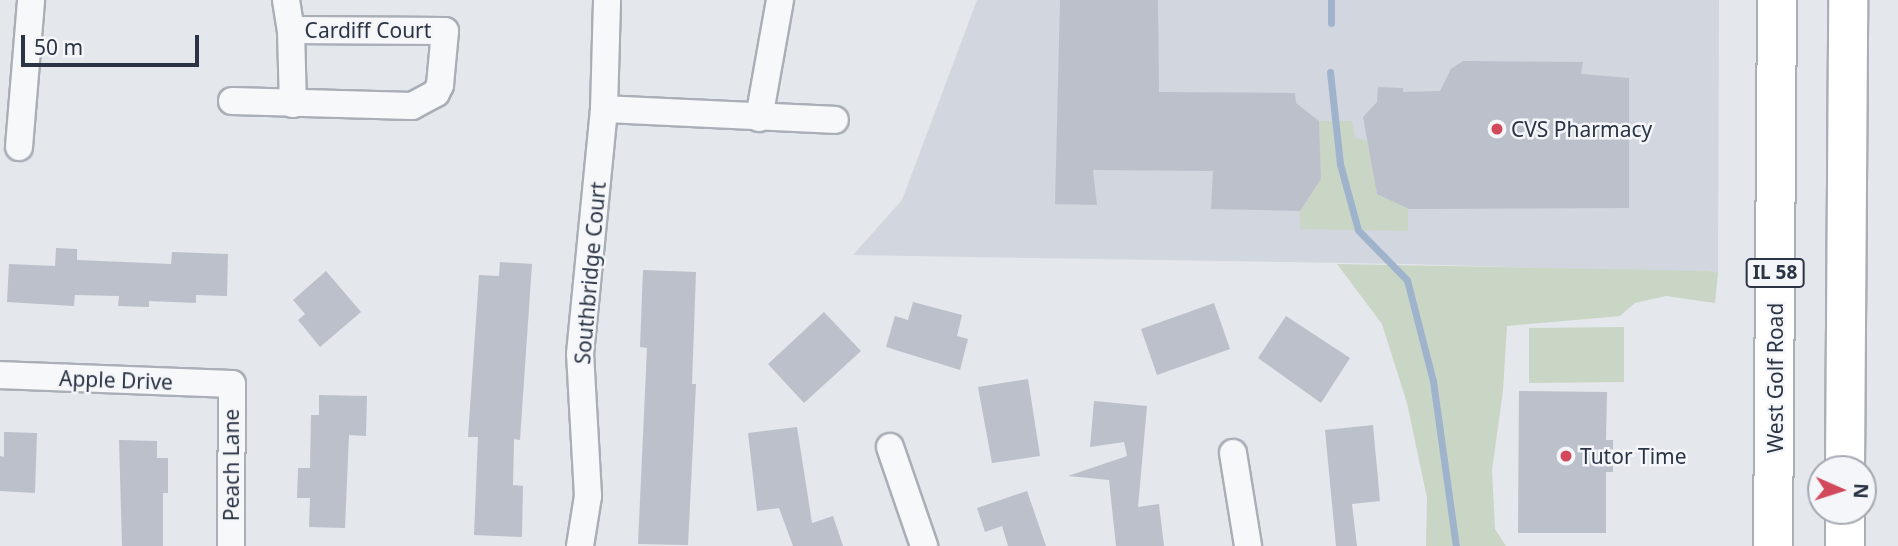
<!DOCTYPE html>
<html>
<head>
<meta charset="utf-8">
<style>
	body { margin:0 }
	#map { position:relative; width:1898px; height:546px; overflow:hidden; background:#e4e7ec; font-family:"Noto Sans",sans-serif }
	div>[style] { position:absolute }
	.built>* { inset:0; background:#d2d6de }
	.green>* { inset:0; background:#c9d6c5 }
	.stream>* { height:7px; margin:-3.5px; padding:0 3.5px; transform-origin:3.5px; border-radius:3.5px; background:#9fb4cc }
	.building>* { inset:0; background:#bbc0ca }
	.roads { filter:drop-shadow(2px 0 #a9aeb7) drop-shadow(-2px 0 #a9aeb7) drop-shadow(0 2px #a9aeb7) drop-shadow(0 -2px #a9aeb7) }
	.minor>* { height:26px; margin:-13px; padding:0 13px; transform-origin:13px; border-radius:13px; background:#f7f8fa }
	.primary>* { height:38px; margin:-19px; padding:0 19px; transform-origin:19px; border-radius:19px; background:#fff }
	.dots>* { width:19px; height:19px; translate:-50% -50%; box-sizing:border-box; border:4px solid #f4f6f9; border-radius:50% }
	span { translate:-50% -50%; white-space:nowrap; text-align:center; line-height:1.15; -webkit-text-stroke:5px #f4f6f9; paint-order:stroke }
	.shield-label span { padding:2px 5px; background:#f4f6f9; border:2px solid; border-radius:5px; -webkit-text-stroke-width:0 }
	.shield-label { font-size:19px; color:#2b3445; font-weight:700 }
	.street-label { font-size:21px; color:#2b3445 }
	.poi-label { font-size:21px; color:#2b3445 }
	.left { translate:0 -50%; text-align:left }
	.north { position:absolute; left:1807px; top:455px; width:70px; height:70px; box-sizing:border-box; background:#f4f6f9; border:2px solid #a4a8b1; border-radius:50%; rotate:93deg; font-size:19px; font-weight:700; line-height:28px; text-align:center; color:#2b3445 }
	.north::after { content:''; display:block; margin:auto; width:24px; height:32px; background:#d1495b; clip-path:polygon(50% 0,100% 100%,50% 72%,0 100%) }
	.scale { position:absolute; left:21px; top:35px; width:178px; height:32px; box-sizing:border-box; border:4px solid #2b3445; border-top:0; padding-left:9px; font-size:21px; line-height:24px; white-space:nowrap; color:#2b3445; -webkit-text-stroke:5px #f4f6f9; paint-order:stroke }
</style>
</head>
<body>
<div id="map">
	<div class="built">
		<div style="clip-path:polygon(977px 0,1719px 0,1718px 273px,1407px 264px,853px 255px,902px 200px)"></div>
	</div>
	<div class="green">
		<div style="clip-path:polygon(1319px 121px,1352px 121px,1355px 138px,1367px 141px,1377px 194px,1408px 209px,1408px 231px,1300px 229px,1300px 211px,1321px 179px)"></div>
		<div style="clip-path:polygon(1337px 264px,1708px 271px,1718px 273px,1715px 303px,1666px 296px,1635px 303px,1620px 316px,1507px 326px,1503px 391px,1492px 470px,1495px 529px,1506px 546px,1426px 546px,1427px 498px,1407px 403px,1382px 324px)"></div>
		<div style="clip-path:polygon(1624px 327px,1624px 382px,1529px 383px,1529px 328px)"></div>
	</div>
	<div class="stream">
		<div style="left:1331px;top:23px;width:23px;rotate:-90deg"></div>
		<div style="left:1330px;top:72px;width:93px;rotate:83.8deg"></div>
		<div style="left:1340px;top:164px;width:68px;rotate:74.7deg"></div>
		<div style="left:1358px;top:230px;width:70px;rotate:45.6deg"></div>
		<div style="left:1407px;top:280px;width:104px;rotate:75.6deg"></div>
		<div style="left:1433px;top:381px;width:167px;rotate:82.1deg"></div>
	</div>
	<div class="building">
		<div style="clip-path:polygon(1060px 0,1158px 0,1159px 92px,1295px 93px,1296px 103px,1319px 121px,1321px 179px,1300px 211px,1211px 209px,1213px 171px,1093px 170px,1097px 205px,1055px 204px)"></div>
		<div style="clip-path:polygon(1463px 61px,1583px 62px,1581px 74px,1629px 78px,1629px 208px,1409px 209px,1377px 194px,1363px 117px,1377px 102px,1378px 87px,1403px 88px,1403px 92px,1440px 91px,1451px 69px)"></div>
		<div style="clip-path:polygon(56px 248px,77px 249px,77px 260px,171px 264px,172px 252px,228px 254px,227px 296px,196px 295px,196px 303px,149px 301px,149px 307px,118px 306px,119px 296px,75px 295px,74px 306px,7px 302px,9px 264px,55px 266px)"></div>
		<div style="clip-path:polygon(500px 262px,532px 264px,520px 440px,514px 439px,513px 485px,523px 486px,522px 537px,474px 535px,478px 437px,468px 437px,479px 275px,499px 276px)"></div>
		<div style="clip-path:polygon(643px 270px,696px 272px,692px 384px,696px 384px,688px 545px,638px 544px,647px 348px,640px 347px)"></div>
		<div style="clip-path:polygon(326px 271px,361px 312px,320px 347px,298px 320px,305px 314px,293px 300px)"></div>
		<div style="clip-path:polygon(913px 302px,962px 315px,957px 336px,968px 339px,960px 370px,886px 347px,895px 316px,908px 320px)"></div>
		<div style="clip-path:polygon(1214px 303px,1230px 349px,1157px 375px,1141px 329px)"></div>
		<div style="clip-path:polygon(824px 312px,861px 351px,804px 403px,768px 364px)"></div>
		<div style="clip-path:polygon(1286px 316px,1350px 358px,1321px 403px,1258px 358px)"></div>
		<div style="clip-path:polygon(1028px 379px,1040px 456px,992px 463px,978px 387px)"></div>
		<div style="clip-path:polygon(1519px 391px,1607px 392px,1606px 440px,1613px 440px,1613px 472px,1606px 472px,1606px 533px,1518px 533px)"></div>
		<div style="clip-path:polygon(319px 395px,367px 396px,366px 436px,349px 435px,345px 528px,309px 527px,310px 498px,297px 498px,298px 468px,310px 468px,311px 415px,319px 415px)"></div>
		<div style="clip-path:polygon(1094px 401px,1147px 406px,1138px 507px,1159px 504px,1164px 546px,1116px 546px,1109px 480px,1068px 476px,1127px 456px,1124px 442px,1090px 447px)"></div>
		<div style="clip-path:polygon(1373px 425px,1380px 501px,1352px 504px,1357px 546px,1336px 546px,1325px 430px)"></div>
		<div style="clip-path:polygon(797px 427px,812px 523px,833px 516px,843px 546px,793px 546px,779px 508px,757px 511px,748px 433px)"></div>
		<div style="clip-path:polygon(4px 432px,37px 433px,35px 493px,0 491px,0 456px,4px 457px)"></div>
		<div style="clip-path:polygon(119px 440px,157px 441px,157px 458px,168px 458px,168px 493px,163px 493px,163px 546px,122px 546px)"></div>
		<div style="clip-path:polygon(1027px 491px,1046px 546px,1008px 546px,1002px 526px,985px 532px,977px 508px)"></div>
	</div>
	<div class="roads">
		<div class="minor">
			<div style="left:286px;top:0;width:30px;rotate:81deg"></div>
			<div style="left:291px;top:30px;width:74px;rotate:88.5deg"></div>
			<div style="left:232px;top:101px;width:180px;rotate:1.6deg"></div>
			<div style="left:412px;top:106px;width:27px;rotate:-28deg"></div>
			<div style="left:436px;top:93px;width:9px;rotate:-63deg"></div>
			<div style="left:440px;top:85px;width:54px;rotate:-84.7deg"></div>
			<div style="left:445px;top:31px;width:154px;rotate:-179.6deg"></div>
			<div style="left:604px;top:109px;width:231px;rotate:2.7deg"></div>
			<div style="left:759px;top:118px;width:120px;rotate:-79.9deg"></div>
			<div style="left:19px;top:147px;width:147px;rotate:-85.3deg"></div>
			<div style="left:0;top:375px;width:232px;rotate:2.2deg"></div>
			<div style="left:232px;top:384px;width:162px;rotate:90.4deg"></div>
			<div style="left:890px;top:447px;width:105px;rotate:71deg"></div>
			<div style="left:1233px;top:453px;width:94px;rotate:80.8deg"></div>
			<div style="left:580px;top:546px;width:51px;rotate:-80.9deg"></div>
			<div style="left:588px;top:496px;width:142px;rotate:-93.2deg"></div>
			<div style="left:580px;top:354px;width:246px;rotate:-84.4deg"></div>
			<div style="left:604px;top:109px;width:109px;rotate:-88.4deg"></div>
		</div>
		<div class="primary">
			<div style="left:1845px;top:469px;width:469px;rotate:-89.6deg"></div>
			<div style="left:1773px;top:546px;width:546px;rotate:-89.58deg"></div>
			<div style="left:1845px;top:546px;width:35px;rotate:-90deg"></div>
		</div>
	</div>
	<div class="dots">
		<div style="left:1497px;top:129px;background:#d1495b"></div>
		<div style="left:1566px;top:456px;background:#d1495b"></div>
	</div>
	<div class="shield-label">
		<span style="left:1775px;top:273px">IL 58</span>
	</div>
	<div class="street-label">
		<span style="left:368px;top:30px">Cardiff Court</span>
		<span style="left:590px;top:273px;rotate:-85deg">Southbridge Court</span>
		<span style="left:1775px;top:378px;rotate:-90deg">West Golf Road</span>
		<span style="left:116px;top:380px;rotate:2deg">Apple Drive</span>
		<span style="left:231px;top:465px;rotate:-90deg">Peach Lane</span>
	</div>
	<div class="poi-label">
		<span class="left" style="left:1511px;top:129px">CVS Pharmacy</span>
		<span class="left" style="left:1580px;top:456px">Tutor Time</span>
	</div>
	<div class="north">N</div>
	<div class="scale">50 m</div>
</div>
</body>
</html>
